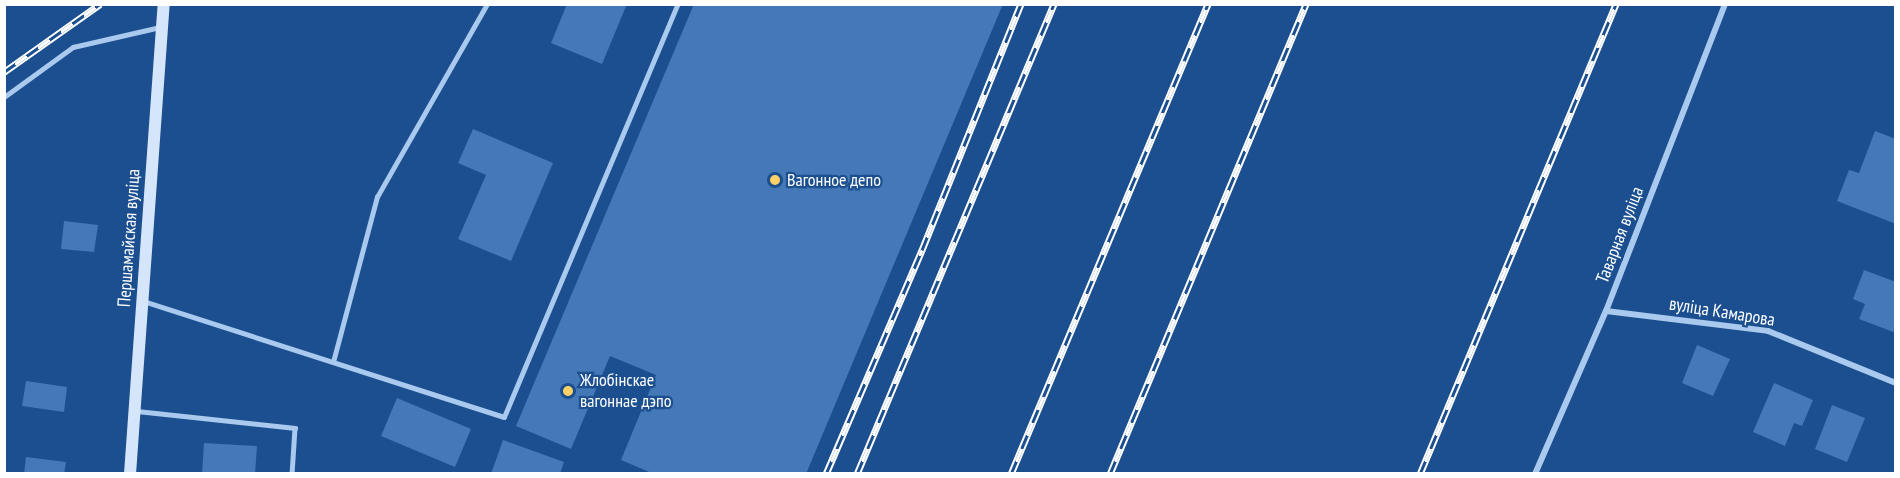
<!DOCTYPE html>
<html>
<head>
<meta charset="utf-8">
<style>
	body { margin:0 }
	#map { position:relative; width:1900px; height:478px; overflow:hidden; background:#1b4f8f; font-family:"PT Sans Narrow",sans-serif }
	div>[style] { position:absolute }
	.building>* { inset:0; background:#4478b7 }
	.lane>* { height:4.5px; margin:-2.25px; padding:0 2.25px; transform-origin:2.25px; border-radius:2.25px; background:#a9c9ee }
	.street>* { height:6px; margin:-3px; padding:0 3px; transform-origin:3px; border-radius:3px; background:#a9c9ee }
	.secondary>* { height:12px; margin:-6px; padding:0 6px; transform-origin:6px; border-radius:6px; background:#d6e6fa }
	.rail>* { height:7px; margin-top:-3.5px; transform-origin:0; background:repeating-linear-gradient(90deg,#1b4f8f 0 14px,#fff 0 28px); box-sizing:border-box; border-block:2px solid #fff }
	.dots>* { width:16px; height:16px; translate:-50% -50%; box-sizing:border-box; border:3px solid #1b4f8f; border-radius:50% }
	span { translate:-50% -50%; white-space:nowrap; text-align:center; line-height:1.15; -webkit-text-stroke:4.5px #1b4f8f; paint-order:stroke }
	.poi-label { font-size:18px; color:#fff }
	.left { translate:0 -50%; text-align:left }
	.street-label { font-size:18px; color:#fff }
	.frame { position:absolute; inset:0; border:6px solid #fff; pointer-events:none }
</style>
</head>
<body>
<div id="map">
	<div class="building">
		<div style="clip-path:polygon(567px 4px,627px 4px,602px 64px,551px 43px)"></div>
		<div style="clip-path:polygon(694px 4px,1003px 4px,806px 474px,654px 474px,621px 460px,656px 375px,610px 356px,571px 449px,516px 426px)"></div>
		<div style="clip-path:polygon(473px 129px,553px 163px,511px 261px,458px 239px,486px 175px,458px 163px)"></div>
		<div style="clip-path:polygon(1875px 131px,1896px 139px,1896px 224px,1837px 201px,1849px 170px,1859px 173px)"></div>
		<div style="clip-path:polygon(64px 221px,98px 225px,94px 252px,61px 249px)"></div>
		<div style="clip-path:polygon(1864px 270px,1896px 282px,1896px 333px,1859px 319px,1865px 304px,1853px 299px)"></div>
		<div style="clip-path:polygon(1697px 345px,1730px 359px,1713px 396px,1682px 383px)"></div>
		<div style="clip-path:polygon(26px 381px,67px 387px,64px 412px,22px 406px)"></div>
		<div style="clip-path:polygon(1774px 383px,1813px 400px,1802px 426px,1794px 423px,1785px 446px,1753px 432px)"></div>
		<div style="clip-path:polygon(397px 398px,471px 429px,455px 467px,381px 436px)"></div>
		<div style="clip-path:polygon(1832px 405px,1865px 418px,1847px 462px,1815px 449px)"></div>
		<div style="clip-path:polygon(503px 440px,564px 462px,560px 474px,491px 474px)"></div>
		<div style="clip-path:polygon(204px 443px,257px 446px,255px 474px,202px 474px)"></div>
		<div style="clip-path:polygon(26px 457px,66px 462px,64px 474px,24px 474px)"></div>
	</div>
	<div class="lane">
		<div style="left:4px;top:97px;width:85px;rotate:-35.9deg"></div>
		<div style="left:73px;top:47px;width:89px;rotate:-12.9deg"></div>
		<div style="left:143px;top:301px;width:379px;rotate:17.8deg"></div>
		<div style="left:504px;top:417px;width:448px;rotate:-67.2deg"></div>
		<div style="left:333px;top:362px;width:171px;rotate:-75.1deg"></div>
		<div style="left:377px;top:197px;width:222px;rotate:-60.3deg"></div>
		<div style="left:137px;top:411px;width:159px;rotate:6.1deg"></div>
		<div style="left:295px;top:428px;width:46px;rotate:93.7deg"></div>
	</div>
	<div class="street">
		<div style="left:1606px;top:311px;width:163px;rotate:7deg"></div>
		<div style="left:1768px;top:331px;width:138px;rotate:22.1deg"></div>
		<div style="left:1535px;top:474px;width:178px;rotate:-66.5deg"></div>
		<div style="left:1606px;top:311px;width:329px;rotate:-68.8deg"></div>
	</div>
	<div class="secondary">
		<div style="left:130px;top:474px;width:471px;rotate:-85.9deg"></div>
	</div>
	<div class="rail">
		<div style="left:4px;top:72px;width:118px;rotate:-35.3deg"></div>
		<div style="left:826px;top:474px;width:244px;rotate:-66.8deg"></div>
		<div style="left:922px;top:250px;width:265px;rotate:-68.1deg"></div>
		<div style="left:857px;top:474px;width:510px;rotate:-67.26deg"></div>
		<div style="left:1011px;top:474px;width:510px;rotate:-67.26deg"></div>
		<div style="left:1110px;top:474px;width:509px;rotate:-67.36deg"></div>
		<div style="left:1420px;top:474px;width:509px;rotate:-67.36deg"></div>
	</div>
	<div class="dots">
		<div style="left:775px;top:180px;background:#ffd166"></div>
		<div style="left:568px;top:391px;background:#ffd166"></div>
	</div>
	<div class="poi-label">
		<span class="left" style="left:787px;top:180px">Вагонное депо</span>
		<span class="left" style="left:580px;top:391px">Жлобінскае<br>вагоннае дэпо</span>
	</div>
	<div class="street-label">
		<span style="left:1620px;top:235px;rotate:-69deg">Таварная вуліца</span>
		<span style="left:129px;top:238px;rotate:-86deg">Першамайская вуліца</span>
		<span style="left:1722px;top:312px;rotate:9deg">вуліца Камарова</span>
	</div>
	<div class="frame"></div>
</div>
</body>
</html>
